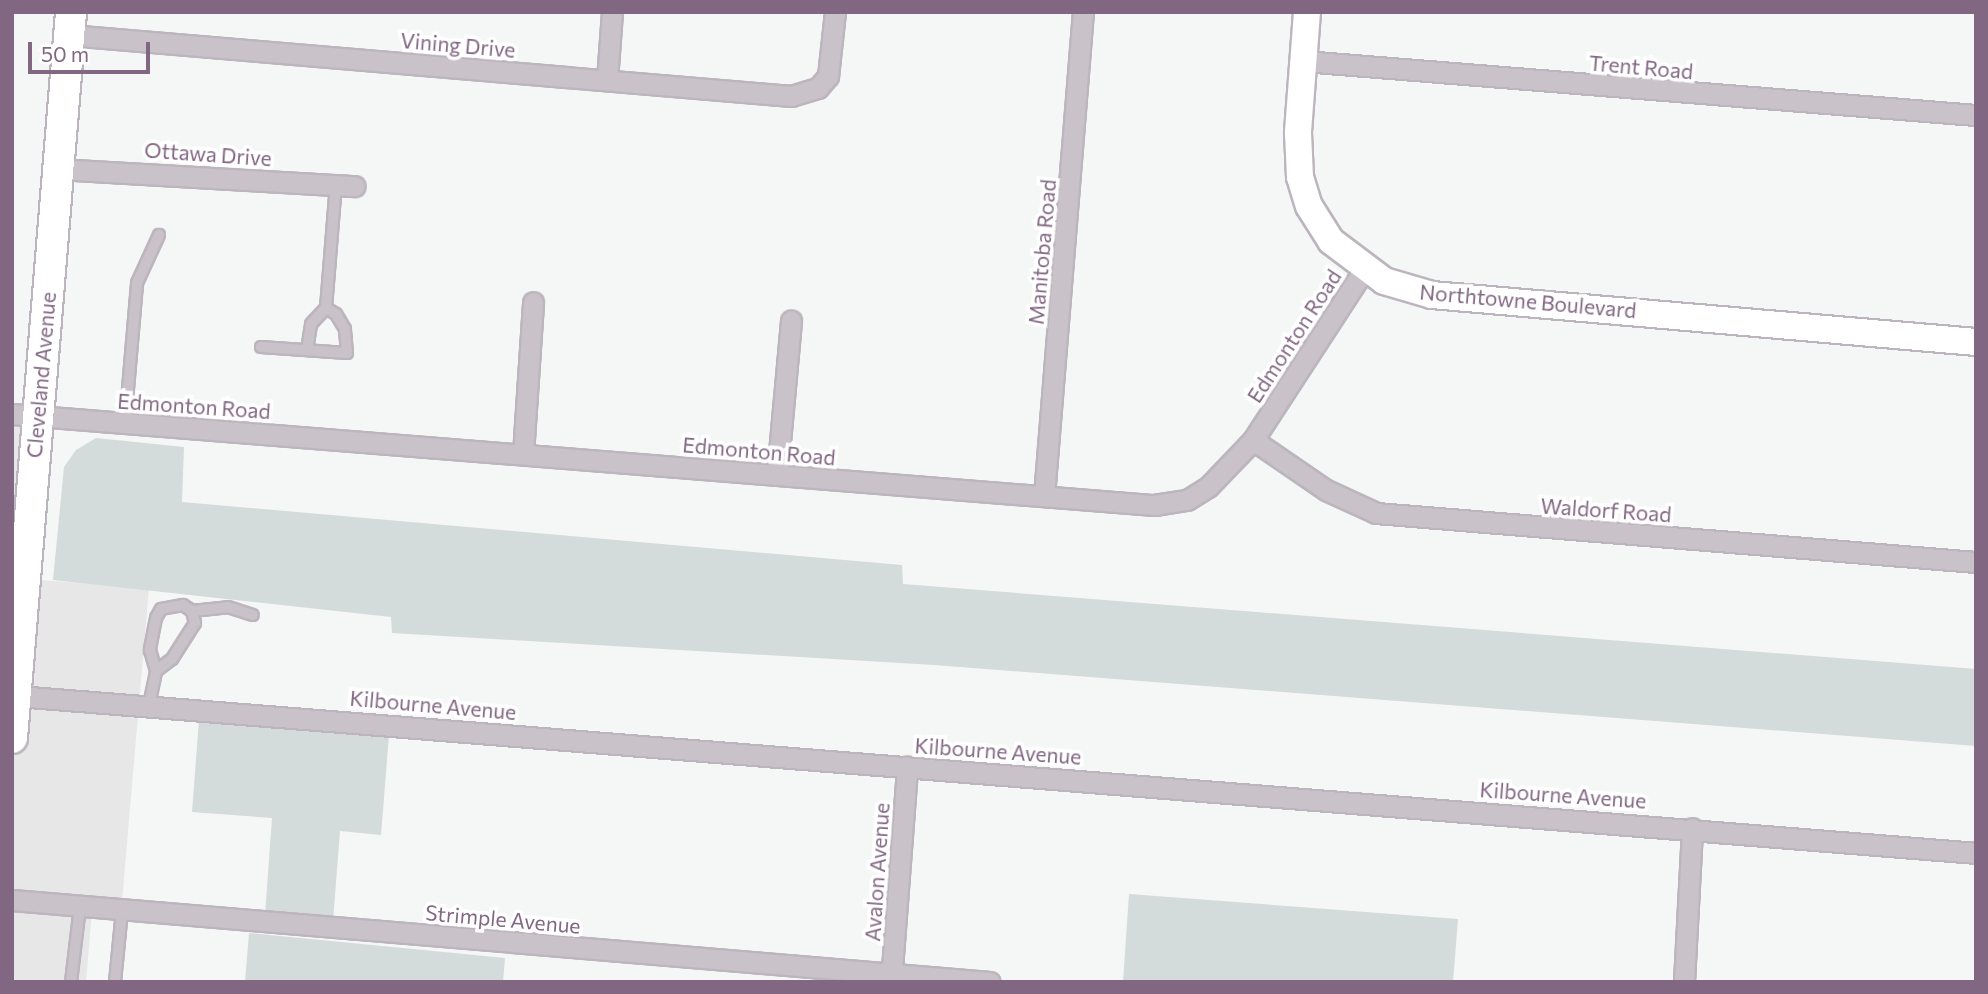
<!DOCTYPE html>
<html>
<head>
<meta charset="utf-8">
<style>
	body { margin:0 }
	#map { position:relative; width:1988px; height:994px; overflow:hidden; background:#f4f7f5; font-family:Commissioner,sans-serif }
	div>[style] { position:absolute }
	.built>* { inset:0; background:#e7e7e8 }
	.green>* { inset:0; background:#d3dbdb }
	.roads { filter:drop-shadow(2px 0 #bdb5bd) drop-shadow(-2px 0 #bdb5bd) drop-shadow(0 2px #bdb5bd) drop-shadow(0 -2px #bdb5bd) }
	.lane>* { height:10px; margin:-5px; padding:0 5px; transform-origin:5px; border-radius:5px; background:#c9c2c9 }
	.street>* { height:19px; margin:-9.5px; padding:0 9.5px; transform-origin:9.5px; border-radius:9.5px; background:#c9c2c9 }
	.secondary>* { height:26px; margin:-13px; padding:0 13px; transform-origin:13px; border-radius:13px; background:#fff }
	.primary>* { height:30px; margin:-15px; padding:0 15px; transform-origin:15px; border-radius:15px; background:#fff }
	span { translate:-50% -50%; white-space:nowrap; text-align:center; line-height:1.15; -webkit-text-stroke:7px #fff; paint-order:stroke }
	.street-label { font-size:21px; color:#826783 }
	.frame { position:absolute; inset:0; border:14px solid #826783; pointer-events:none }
	.scale { position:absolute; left:28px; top:42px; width:122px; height:32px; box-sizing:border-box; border:4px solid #826783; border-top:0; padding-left:9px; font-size:21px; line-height:24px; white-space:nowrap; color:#826783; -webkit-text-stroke:5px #fff; paint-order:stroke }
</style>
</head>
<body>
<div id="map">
	<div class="built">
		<div style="clip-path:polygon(12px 414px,41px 419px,26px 579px,149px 588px,121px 913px,92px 911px,86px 982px,12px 982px)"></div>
	</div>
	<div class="green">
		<div style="clip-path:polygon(96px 438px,184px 447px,182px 502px,902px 565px,903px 584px,1976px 669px,1976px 746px,934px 665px,392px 633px,391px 617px,53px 580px,64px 467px,76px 450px)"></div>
		<div style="clip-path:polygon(199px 720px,389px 735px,381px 835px,340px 831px,333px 921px,265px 915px,272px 818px,192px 812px)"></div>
		<div style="clip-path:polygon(1129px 894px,1458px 919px,1453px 982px,1123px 982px)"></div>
		<div style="clip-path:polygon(249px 933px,505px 958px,503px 982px,245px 982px)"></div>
	</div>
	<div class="roads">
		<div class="lane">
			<div style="left:261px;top:347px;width:86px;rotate:4deg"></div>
			<div style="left:347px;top:353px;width:24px;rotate:-95deg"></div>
			<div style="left:345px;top:329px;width:17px;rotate:-121deg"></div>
			<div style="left:336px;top:314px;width:12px;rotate:-149deg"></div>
			<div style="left:326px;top:308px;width:123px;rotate:-85.4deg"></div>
			<div style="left:307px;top:350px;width:26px;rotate:-81deg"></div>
			<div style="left:311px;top:324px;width:22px;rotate:-47deg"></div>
			<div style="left:125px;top:424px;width:142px;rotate:-85.1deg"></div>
			<div style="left:137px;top:283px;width:53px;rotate:-65.4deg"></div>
			<div style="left:192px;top:611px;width:36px;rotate:-6deg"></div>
			<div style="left:228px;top:607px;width:26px;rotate:18deg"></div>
			<div style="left:149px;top:705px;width:35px;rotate:-78deg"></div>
			<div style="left:156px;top:671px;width:20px;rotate:-37deg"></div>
			<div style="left:172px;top:659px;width:43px;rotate:-57.4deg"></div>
			<div style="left:195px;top:623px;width:12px;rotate:-104deg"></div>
			<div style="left:192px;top:611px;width:11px;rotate:-146deg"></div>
			<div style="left:183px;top:605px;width:22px;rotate:170deg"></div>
			<div style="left:161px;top:609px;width:10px;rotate:119deg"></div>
			<div style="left:156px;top:618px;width:33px;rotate:101deg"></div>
			<div style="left:150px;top:650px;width:22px;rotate:74deg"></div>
			<div style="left:71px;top:982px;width:76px;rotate:-83.2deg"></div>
			<div style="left:115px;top:982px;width:71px;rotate:-84.4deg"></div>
		</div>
		<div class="street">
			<div style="left:69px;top:35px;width:725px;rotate:4.83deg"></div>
			<div style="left:791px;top:96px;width:28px;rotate:-17deg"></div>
			<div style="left:818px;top:88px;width:16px;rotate:-50deg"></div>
			<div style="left:828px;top:76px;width:64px;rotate:-83.8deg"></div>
			<div style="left:1303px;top:61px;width:675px;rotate:4.59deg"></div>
			<div style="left:607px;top:80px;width:68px;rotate:-85.8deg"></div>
			<div style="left:58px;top:169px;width:297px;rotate:3.3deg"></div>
			<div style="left:12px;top:414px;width:1146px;rotate:4.56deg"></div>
			<div style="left:1154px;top:505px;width:33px;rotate:-9deg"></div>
			<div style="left:1187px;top:500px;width:25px;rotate:-32deg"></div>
			<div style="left:1208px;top:487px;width:65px;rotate:-46.2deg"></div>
			<div style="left:1253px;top:440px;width:203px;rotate:-56.9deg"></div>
			<div style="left:1253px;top:440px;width:88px;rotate:34.4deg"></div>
			<div style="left:1326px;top:490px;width:55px;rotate:24.7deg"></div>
			<div style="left:1376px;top:513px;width:602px;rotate:4.67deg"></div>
			<div style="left:523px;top:454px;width:152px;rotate:-86.2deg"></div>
			<div style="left:777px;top:475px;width:155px;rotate:-84.8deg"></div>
			<div style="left:1044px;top:496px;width:486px;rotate:-85.4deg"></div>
			<div style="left:17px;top:696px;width:1965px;rotate:4.58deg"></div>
			<div style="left:12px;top:900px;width:981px;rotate:4.79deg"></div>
			<div style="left:891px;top:982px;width:216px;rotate:-85.7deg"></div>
			<div style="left:1684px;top:982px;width:154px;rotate:-87deg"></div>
		</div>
		<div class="secondary">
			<div style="left:1307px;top:12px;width:121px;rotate:94.3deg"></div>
			<div style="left:1298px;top:133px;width:44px;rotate:87.4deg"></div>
			<div style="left:1300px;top:177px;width:30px;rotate:73deg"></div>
			<div style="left:1309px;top:206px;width:41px;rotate:57.8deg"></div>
			<div style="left:1331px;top:241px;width:66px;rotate:37deg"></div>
			<div style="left:1384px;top:281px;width:50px;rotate:16.3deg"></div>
			<div style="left:1432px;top:295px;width:546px;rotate:4.94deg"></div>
		</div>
		<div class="primary">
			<div style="left:12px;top:738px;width:728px;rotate:-85.35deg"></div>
		</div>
	</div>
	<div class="street-label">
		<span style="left:458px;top:45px;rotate:5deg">Vining Drive</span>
		<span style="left:1641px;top:67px;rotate:5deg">Trent Road</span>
		<span style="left:208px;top:154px;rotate:4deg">Ottawa Drive</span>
		<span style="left:1042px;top:252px;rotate:-85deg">Manitoba Road</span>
		<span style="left:1528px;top:301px;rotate:5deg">Northtowne Boulevard</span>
		<span style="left:1294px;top:336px;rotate:-57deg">Edmonton Road</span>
		<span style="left:41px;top:375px;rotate:-85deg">Cleveland Avenue</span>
		<span style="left:194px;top:406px;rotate:4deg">Edmonton Road</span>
		<span style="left:759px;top:451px;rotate:5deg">Edmonton Road</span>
		<span style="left:1606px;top:510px;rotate:4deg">Waldorf Road</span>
		<span style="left:433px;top:705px;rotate:5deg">Kilbourne Avenue</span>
		<span style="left:998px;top:751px;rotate:4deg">Kilbourne Avenue</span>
		<span style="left:1563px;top:795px;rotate:4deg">Kilbourne Avenue</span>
		<span style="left:877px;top:872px;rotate:-86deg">Avalon Avenue</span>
		<span style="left:503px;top:919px;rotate:5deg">Strimple Avenue</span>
	</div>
	<div class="frame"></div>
	<div class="scale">50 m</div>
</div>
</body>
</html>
